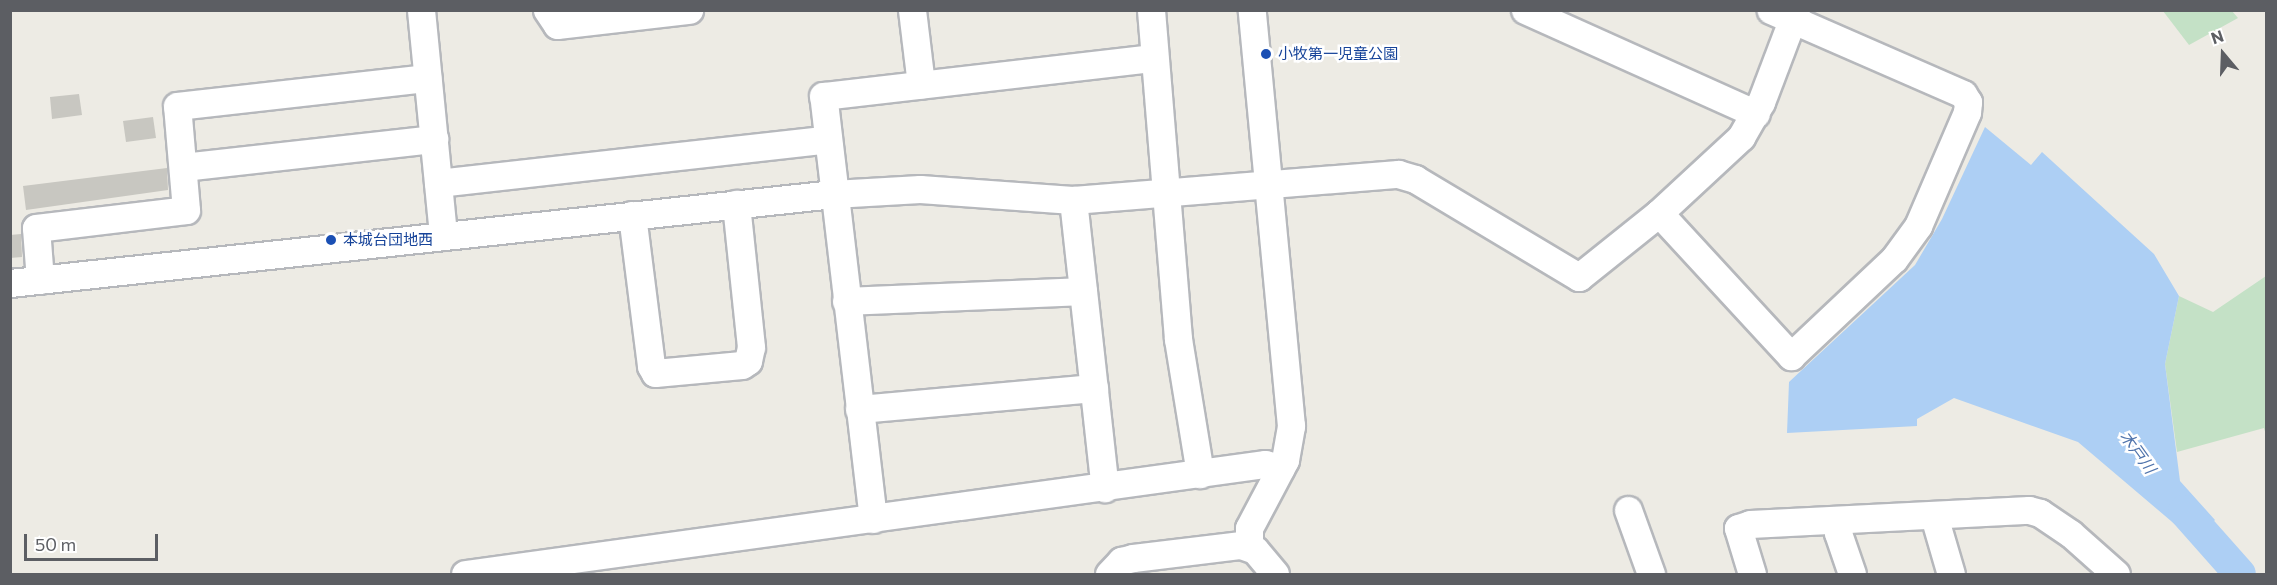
<!DOCTYPE html>
<html>
<head>
<meta charset="utf-8">
<style>
	body { margin:0 }
	#map { position:relative; width:2277px; height:585px; overflow:hidden; background:#edebe4; font-family:Commissioner,"Noto Sans JP",sans-serif }
	div>[style] { position:absolute }
	.green>* { inset:0; background:#c4e1c6 }
	.water>* { inset:0; background:#adcff4 }
	.river>* { height:32px; margin:-16px; padding:0 16px; transform-origin:16px; border-radius:16px; background:#adcff4 }
	.building>* { inset:0; background:#c8c7c1 }
	.roads { filter:drop-shadow(2px 0 #b6b8bc) drop-shadow(-2px 0 #b6b8bc) drop-shadow(0 2px #b6b8bc) drop-shadow(0 -2px #b6b8bc) }
	.minor>* { height:27px; margin:-13.5px; padding:0 13.5px; transform-origin:13.5px; border-radius:13.5px; background:#fff }
	.dots>* { width:16px; height:16px; translate:-50% -50%; box-sizing:border-box; border:3px solid #fff; border-radius:50% }
	span { translate:-50% -50%; white-space:nowrap; text-align:center; line-height:1.15; -webkit-text-stroke:5px #fff; paint-order:stroke }
	.transit-label { font-size:15px; color:#164399 }
	.left { translate:0 -50%; text-align:left }
	.water-label { font-size:16px; color:#5074ac; font-style:italic }
	.frame { position:absolute; inset:0; border:12px solid #5c5e63; pointer-events:none }
	.north { position:absolute; left:2193px; top:24px; width:60px; height:60px; -webkit-text-stroke:4px #fff; paint-order:stroke; rotate:341deg; font-size:16px; font-weight:700; line-height:24px; text-align:center; color:#5c5e63 }
	.north::after { content:''; display:block; margin:auto; width:21px; height:27px; background:#5c5e63; clip-path:polygon(50% 0,100% 100%,50% 72%,0 100%) }
	.scale { position:absolute; left:24px; top:534px; width:134px; height:27px; box-sizing:border-box; border:3px solid #5c5e63; border-top:0; padding-left:8px; font-size:18px; line-height:21px; white-space:nowrap; color:#5c5e63; -webkit-text-stroke:4px #fff; paint-order:stroke }
</style>
</head>
<body>
<div id="map">
	<div class="green">
		<div style="clip-path:polygon(2163px 11px,2232px 11px,2238px 18px,2189px 45px)"></div>
		<div style="clip-path:polygon(2266px 276px,2266px 435px,2264px 428px,2177px 452px,2165px 364px,2179px 296px,2213px 312px)"></div>
	</div>
	<div class="water">
		<div style="clip-path:polygon(1985px 127px,2031px 165px,2042px 152px,2154px 254px,2179px 296px,2165px 364px,2180px 481px,2215px 520px,2211px 524px,2220px 536px,2204px 549px,2078px 442px,1954px 398px,1917px 419px,1917px 426px,1787px 433px,1789px 382px,1915px 265px,1942px 219px)"></div>
	</div>
	<div class="river">
		<div style="left:2184px;top:511px;width:84px;rotate:48.4deg"></div>
	</div>
	<div class="building">
		<div style="clip-path:polygon(79px 94px,82px 115px,52px 119px,50px 97px)"></div>
		<div style="clip-path:polygon(153px 117px,156px 138px,126px 142px,123px 121px)"></div>
		<div style="clip-path:polygon(167px 168px,168px 190px,26px 210px,23px 186px)"></div>
		<div style="clip-path:polygon(21px 234px,22px 257px,10px 258px,10px 235px)"></div>
	</div>
	<div class="roads">
		<div class="minor">
			<div style="left:421px;top:10px;width:227px;rotate:84.4deg"></div>
			<div style="left:547px;top:10px;width:18px;rotate:56deg"></div>
			<div style="left:557px;top:25px;width:133px;rotate:-6.5deg"></div>
			<div style="left:912px;top:10px;width:75px;rotate:83.1deg"></div>
			<div style="left:1151px;top:10px;width:330px;rotate:85.3deg"></div>
			<div style="left:1178px;top:339px;width:137px;rotate:80.7deg"></div>
			<div style="left:1525px;top:10px;width:253px;rotate:24.2deg"></div>
			<div style="left:183px;top:167px;width:253px;rotate:-6.4deg"></div>
			<div style="left:438px;top:183px;width:392px;rotate:-6.4deg"></div>
			<div style="left:1073px;top:200px;width:290px;rotate:83.7deg"></div>
			<div style="left:1659px;top:213px;width:195px;rotate:47.3deg"></div>
			<div style="left:1791px;top:356px;width:141px;rotate:-43.3deg"></div>
			<div style="left:1894px;top:259px;width:41px;rotate:-54deg"></div>
			<div style="left:1918px;top:226px;width:124px;rotate:-66.7deg"></div>
			<div style="left:1967px;top:112px;width:10px;rotate:-84deg"></div>
			<div style="left:1968px;top:102px;width:9px;rotate:-122deg"></div>
			<div style="left:1963px;top:94px;width:210px;rotate:-156.4deg"></div>
			<div style="left:632px;top:215px;width:152px;rotate:82.8deg"></div>
			<div style="left:651px;top:366px;width:8px;rotate:60deg"></div>
			<div style="left:655px;top:373px;width:87px;rotate:-5.3deg"></div>
			<div style="left:742px;top:365px;width:7px;rotate:-34deg"></div>
			<div style="left:748px;top:361px;width:14px;rotate:-78deg"></div>
			<div style="left:751px;top:347px;width:144px;rotate:-96deg"></div>
			<div style="left:40px;top:280px;width:52px;rotate:-94.4deg"></div>
			<div style="left:36px;top:228px;width:151px;rotate:-6.8deg"></div>
			<div style="left:186px;top:210px;width:104px;rotate:-94.9deg"></div>
			<div style="left:177px;top:106px;width:252px;rotate:-6.4deg"></div>
			<div style="left:10px;top:283px;width:828px;rotate:-6.17deg"></div>
			<div style="left:833px;top:194px;width:87px;rotate:-3.3deg"></div>
			<div style="left:920px;top:189px;width:153px;rotate:4.1deg"></div>
			<div style="left:1073px;top:200px;width:326px;rotate:-4.6deg"></div>
			<div style="left:1398px;top:174px;width:18px;rotate:16deg"></div>
			<div style="left:1415px;top:179px;width:191px;rotate:30.9deg"></div>
			<div style="left:1579px;top:277px;width:102px;rotate:-38.7deg"></div>
			<div style="left:1659px;top:213px;width:112px;rotate:-42.8deg"></div>
			<div style="left:1741px;top:137px;width:40px;rotate:-60.3deg"></div>
			<div style="left:1761px;top:102px;width:98px;rotate:-69.2deg"></div>
			<div style="left:846px;top:301px;width:237px;rotate:-2.4deg"></div>
			<div style="left:859px;top:409px;width:236px;rotate:-5.1deg"></div>
			<div style="left:1628px;top:510px;width:68px;rotate:70.2deg"></div>
			<div style="left:1934px;top:516px;width:60px;rotate:73.7deg"></div>
			<div style="left:873px;top:519px;width:426px;rotate:-96.7deg"></div>
			<div style="left:823px;top:96px;width:332px;rotate:-6.6deg"></div>
			<div style="left:1839px;top:520px;width:13px;rotate:94deg"></div>
			<div style="left:1838px;top:533px;width:43px;rotate:71.1deg"></div>
			<div style="left:1249px;top:546px;width:18px;rotate:-90deg"></div>
			<div style="left:1249px;top:528px;width:77px;rotate:-62.1deg"></div>
			<div style="left:1285px;top:460px;width:35px;rotate:-80deg"></div>
			<div style="left:1291px;top:426px;width:418px;rotate:-95.4deg"></div>
			<div style="left:465px;top:574px;width:808px;rotate:-7.83deg"></div>
			<div style="left:1265px;top:464px;width:16px;rotate:15deg"></div>
			<div style="left:1109px;top:574px;width:18px;rotate:-47deg"></div>
			<div style="left:1121px;top:561px;width:12px;rotate:-14deg"></div>
			<div style="left:1133px;top:558px;width:109px;rotate:-6.9deg"></div>
			<div style="left:1241px;top:545px;width:15px;rotate:20deg"></div>
			<div style="left:1255px;top:550px;width:31px;rotate:50deg"></div>
			<div style="left:1752px;top:574px;width:48px;rotate:-106.9deg"></div>
			<div style="left:1738px;top:528px;width:13px;rotate:-18deg"></div>
			<div style="left:1750px;top:524px;width:279px;rotate:-2.9deg"></div>
			<div style="left:2029px;top:510px;width:11px;rotate:15deg"></div>
			<div style="left:2040px;top:513px;width:37px;rotate:34deg"></div>
			<div style="left:2071px;top:534px;width:60px;rotate:41.6deg"></div>
		</div>
	</div>
	<div class="dots">
		<div style="left:1266px;top:54px;background:#1a4fb4"></div>
		<div style="left:331px;top:240px;background:#1a4fb4"></div>
	</div>
	<div class="transit-label">
		<span class="left" style="left:1278px;top:54px">小牧第一児童公園</span>
		<span class="left" style="left:343px;top:240px">本城台団地西</span>
	</div>
	<div class="water-label">
		<span style="left:2138px;top:452px;rotate:54deg">木戸川</span>
	</div>
	<div class="frame"></div>
	<div class="north">N</div>
	<div class="scale">50 m</div>
</div>
</body>
</html>
